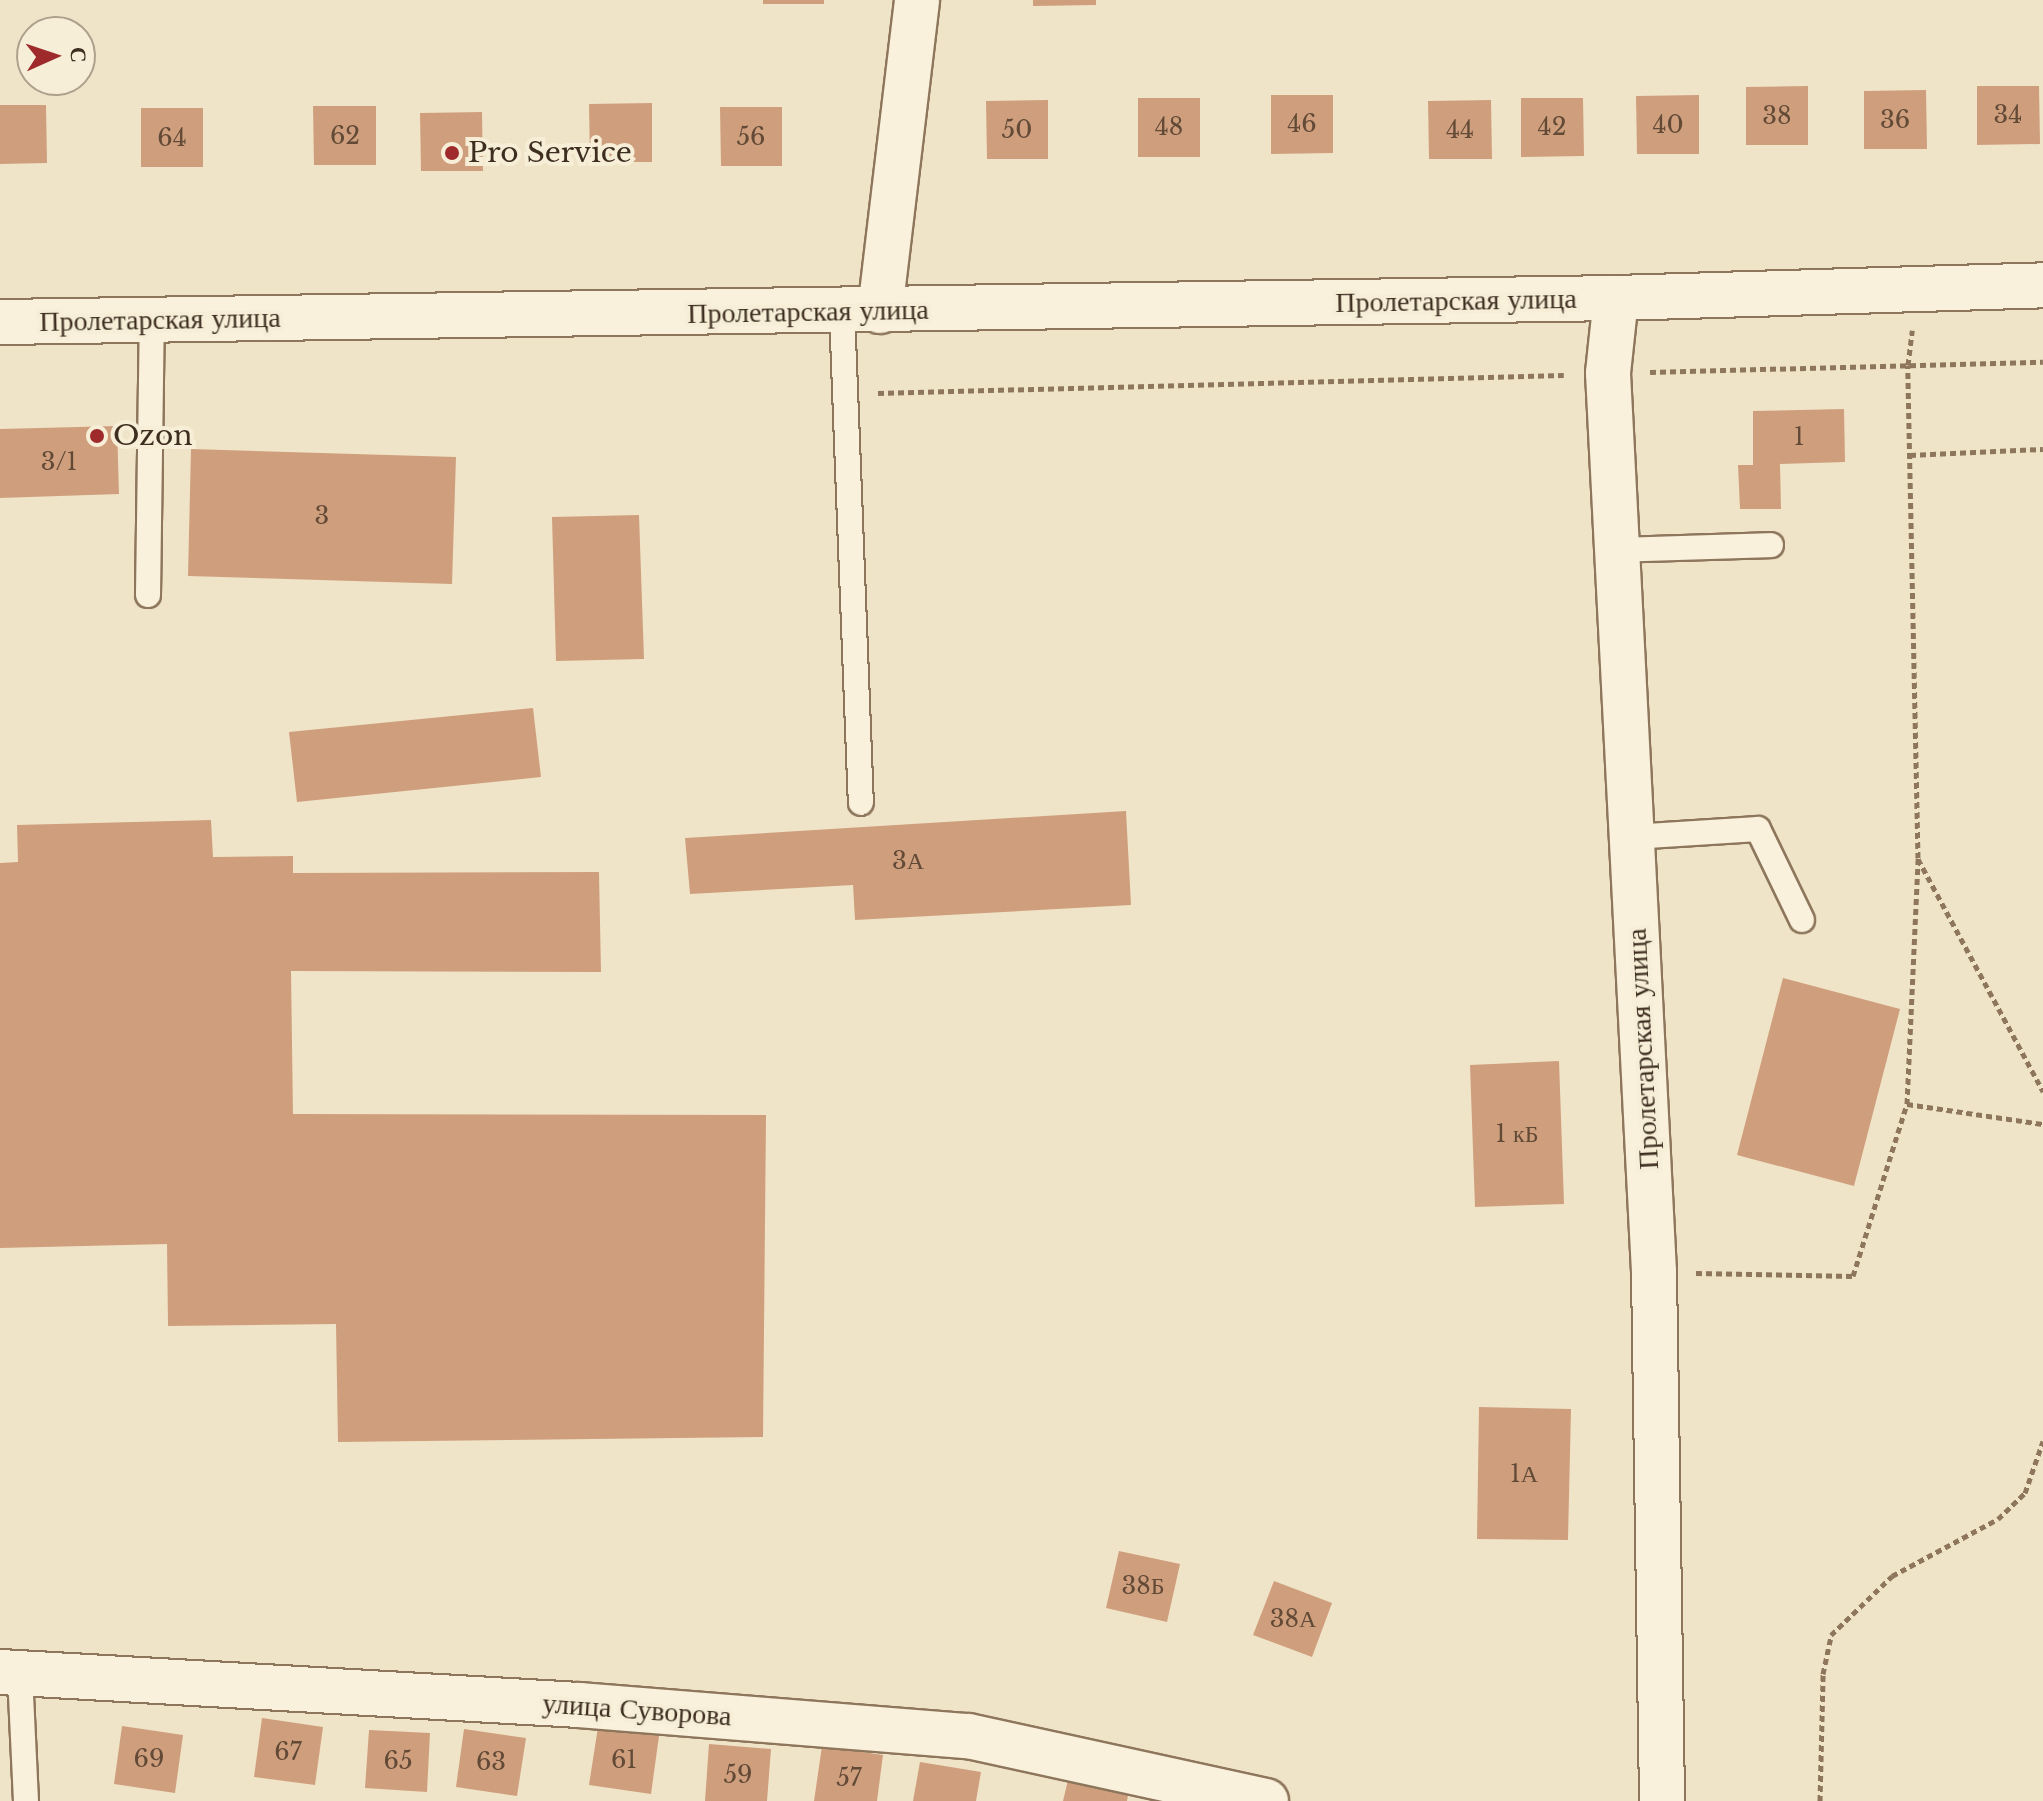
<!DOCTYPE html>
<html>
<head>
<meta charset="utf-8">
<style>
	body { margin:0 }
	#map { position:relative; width:2043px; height:1801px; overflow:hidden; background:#f0e4c8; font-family:"Libre Baskerville",serif }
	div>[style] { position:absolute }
	.building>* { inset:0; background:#cf9f7d }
	.path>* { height:5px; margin-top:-2.5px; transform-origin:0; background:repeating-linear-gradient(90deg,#8d765c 0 6px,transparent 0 10px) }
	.roads { filter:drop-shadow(2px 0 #8d765c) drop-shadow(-2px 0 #8d765c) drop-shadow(0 2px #8d765c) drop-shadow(0 -2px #8d765c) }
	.service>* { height:24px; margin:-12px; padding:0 12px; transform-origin:12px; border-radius:12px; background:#faf1dc }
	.minor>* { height:44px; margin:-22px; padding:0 22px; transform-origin:22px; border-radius:22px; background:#faf1dc }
	.secondary>* { height:44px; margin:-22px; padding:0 22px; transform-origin:22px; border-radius:22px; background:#faf1dc }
	.dots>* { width:22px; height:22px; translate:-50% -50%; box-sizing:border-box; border:4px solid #f7eed8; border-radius:50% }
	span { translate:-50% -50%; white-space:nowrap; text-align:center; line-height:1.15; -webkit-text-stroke:8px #f7eed8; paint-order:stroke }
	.number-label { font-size:24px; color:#624a37 }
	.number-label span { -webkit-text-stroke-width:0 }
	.poi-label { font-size:28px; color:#3d2e20 }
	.left { translate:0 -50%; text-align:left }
	.street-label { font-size:28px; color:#3d2e20 }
	.north { position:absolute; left:16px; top:16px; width:80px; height:80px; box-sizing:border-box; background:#f7eed8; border:2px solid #ada18e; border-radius:50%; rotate:87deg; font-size:22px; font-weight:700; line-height:32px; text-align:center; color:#3d2e20 }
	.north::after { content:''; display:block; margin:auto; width:28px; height:36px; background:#9e2a2b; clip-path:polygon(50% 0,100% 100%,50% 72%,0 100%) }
</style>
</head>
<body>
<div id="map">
	<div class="building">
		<div style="clip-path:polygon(763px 0,824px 0,824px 4px,763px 4px)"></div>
		<div style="clip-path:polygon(1033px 0,1096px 0,1096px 5px,1033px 6px)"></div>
		<div style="clip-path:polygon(1808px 86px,1808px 145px,1746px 145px,1746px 87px)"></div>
		<div style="clip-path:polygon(1977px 86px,2039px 86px,2040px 144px,1977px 145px)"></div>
		<div style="clip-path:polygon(1926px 90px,1927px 149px,1864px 149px,1864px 91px)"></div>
		<div style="clip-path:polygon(1271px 95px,1333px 95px,1333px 153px,1271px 154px)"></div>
		<div style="clip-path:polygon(1699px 95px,1699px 154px,1637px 154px,1636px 96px)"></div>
		<div style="clip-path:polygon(1138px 98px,1200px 98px,1200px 157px,1138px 157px)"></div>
		<div style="clip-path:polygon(1521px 98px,1583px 98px,1584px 156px,1521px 157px)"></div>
		<div style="clip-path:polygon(1048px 100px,1048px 159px,987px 159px,986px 101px)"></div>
		<div style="clip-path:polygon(1491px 100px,1492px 159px,1429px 159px,1428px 101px)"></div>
		<div style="clip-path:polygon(652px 103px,652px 162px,590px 162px,589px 104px)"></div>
		<div style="clip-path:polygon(0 105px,46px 105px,47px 163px,0 164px)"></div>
		<div style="clip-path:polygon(313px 106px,376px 106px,376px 165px,314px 165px)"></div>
		<div style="clip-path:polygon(720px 107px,782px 107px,782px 166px,721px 166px)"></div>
		<div style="clip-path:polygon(141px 108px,203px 108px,203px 167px,141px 167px)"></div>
		<div style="clip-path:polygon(482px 112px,483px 171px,421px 171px,420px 113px)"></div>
		<div style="clip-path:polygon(1844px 409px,1845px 462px,1780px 464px,1781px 509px,1740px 509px,1738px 465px,1753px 465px,1753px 411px)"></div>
		<div style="clip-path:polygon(117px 426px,119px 494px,0 498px,0 429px)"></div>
		<div style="clip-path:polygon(191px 449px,456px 457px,452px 584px,188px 576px)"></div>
		<div style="clip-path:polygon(639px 515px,644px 659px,556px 661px,552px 517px)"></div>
		<div style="clip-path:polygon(533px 708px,541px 777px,297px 802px,289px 732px)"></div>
		<div style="clip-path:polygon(1126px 811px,1131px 905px,855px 920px,853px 885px,690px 894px,685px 838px)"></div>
		<div style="clip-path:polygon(211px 820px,213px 857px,293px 856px,293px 873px,599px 872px,601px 972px,291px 971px,293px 1114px,766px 1115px,763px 1437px,338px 1442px,336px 1324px,168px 1326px,167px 1244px,0 1248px,0 863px,18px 862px,17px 825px)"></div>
		<div style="clip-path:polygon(1783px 978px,1900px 1009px,1854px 1186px,1737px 1155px)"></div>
		<div style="clip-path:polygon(1559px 1061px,1564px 1204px,1475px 1207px,1470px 1065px)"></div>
		<div style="clip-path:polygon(1479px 1407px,1571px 1409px,1568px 1540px,1477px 1539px)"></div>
		<div style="clip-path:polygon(1119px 1551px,1180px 1564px,1167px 1622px,1106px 1608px)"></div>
		<div style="clip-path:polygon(1274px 1581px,1332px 1603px,1312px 1657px,1253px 1635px)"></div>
		<div style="clip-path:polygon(262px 1718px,323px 1727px,315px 1785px,254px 1777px)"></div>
		<div style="clip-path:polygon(122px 1726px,183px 1735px,175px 1793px,114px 1784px)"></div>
		<div style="clip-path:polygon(598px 1727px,659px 1736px,651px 1794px,589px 1785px)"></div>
		<div style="clip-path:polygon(464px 1729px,526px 1738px,517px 1796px,456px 1787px)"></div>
		<div style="clip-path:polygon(369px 1730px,430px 1733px,427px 1792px,365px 1788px)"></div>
		<div style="clip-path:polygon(709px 1744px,771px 1749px,767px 1801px,705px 1801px)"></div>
		<div style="clip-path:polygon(822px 1746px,883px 1755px,877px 1801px,814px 1801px)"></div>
		<div style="clip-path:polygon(920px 1762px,981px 1772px,976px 1801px,913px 1801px)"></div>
		<div style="clip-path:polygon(1068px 1780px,1128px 1795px,1127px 1801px,1063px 1801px)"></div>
	</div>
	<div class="path">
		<div style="left:1650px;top:372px;width:393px;rotate:-1.5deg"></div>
		<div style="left:878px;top:393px;width:686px;rotate:-1.5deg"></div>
		<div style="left:1910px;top:455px;width:133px;rotate:-2.6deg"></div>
		<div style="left:1918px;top:859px;width:264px;rotate:61.7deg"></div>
		<div style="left:1907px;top:1104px;width:246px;rotate:-87.4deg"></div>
		<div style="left:1918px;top:858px;width:493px;rotate:-91.2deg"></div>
		<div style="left:1908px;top:365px;width:35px;rotate:-83deg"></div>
		<div style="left:1696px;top:1273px;width:157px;rotate:1.1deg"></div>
		<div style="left:1853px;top:1276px;width:180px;rotate:-72.6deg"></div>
		<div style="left:1907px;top:1104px;width:137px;rotate:8.4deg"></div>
		<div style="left:1820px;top:1801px;width:127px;rotate:-88.6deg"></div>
		<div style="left:1823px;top:1674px;width:40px;rotate:-78deg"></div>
		<div style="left:1831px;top:1635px;width:85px;rotate:-44deg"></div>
		<div style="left:1892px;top:1576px;width:120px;rotate:-28.3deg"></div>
		<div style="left:1998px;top:1519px;width:37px;rotate:-44deg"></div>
		<div style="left:2025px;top:1493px;width:55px;rotate:-70.9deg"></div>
	</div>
	<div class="roads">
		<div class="service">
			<div style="left:842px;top:312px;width:491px;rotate:87.8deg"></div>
			<div style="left:1616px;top:550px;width:155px;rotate:-1.8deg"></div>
			<div style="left:148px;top:595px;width:275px;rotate:-89.2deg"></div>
			<div style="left:1632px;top:837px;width:126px;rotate:-3.6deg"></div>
			<div style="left:1758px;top:829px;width:101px;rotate:64.2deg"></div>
			<div style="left:20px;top:1674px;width:127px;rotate:87.3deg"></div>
		</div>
		<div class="minor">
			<div style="left:1616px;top:298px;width:75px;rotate:96.1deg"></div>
			<div style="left:1608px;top:373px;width:900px;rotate:87.07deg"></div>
			<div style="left:1654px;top:1272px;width:529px;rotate:89.13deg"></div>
			<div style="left:880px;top:311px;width:313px;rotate:-83.2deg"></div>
			<div style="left:0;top:1672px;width:580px;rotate:3.26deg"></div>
			<div style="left:579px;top:1705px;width:390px;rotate:4.6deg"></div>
			<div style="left:968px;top:1736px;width:305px;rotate:12.3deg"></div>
		</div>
		<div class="secondary">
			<div style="left:0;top:322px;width:1616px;rotate:-0.85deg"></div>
			<div style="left:1616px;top:298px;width:427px;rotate:-1.7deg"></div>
		</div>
	</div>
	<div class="dots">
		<div style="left:452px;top:153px;background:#9e2a2b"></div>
		<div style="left:97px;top:436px;background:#9e2a2b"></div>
	</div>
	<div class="number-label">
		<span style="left:2008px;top:115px">34</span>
		<span style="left:1777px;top:116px">38</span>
		<span style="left:1895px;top:120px">36</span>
		<span style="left:1302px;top:124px">46</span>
		<span style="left:1668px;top:125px">40</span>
		<span style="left:1169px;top:127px">48</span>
		<span style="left:1552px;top:127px">42</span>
		<span style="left:1017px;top:130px">50</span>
		<span style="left:1460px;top:130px">44</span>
		<span style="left:345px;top:136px">62</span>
		<span style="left:751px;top:137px">56</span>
		<span style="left:172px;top:138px">64</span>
		<span style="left:1799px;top:437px">1</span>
		<span style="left:59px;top:462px">3/1</span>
		<span style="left:322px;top:516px">3</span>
		<span style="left:908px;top:861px">3А</span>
		<span style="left:1517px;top:1134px">1 кБ</span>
		<span style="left:1524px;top:1474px">1А</span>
		<span style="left:1143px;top:1586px">38Б</span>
		<span style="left:1293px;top:1619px">38А</span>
		<span style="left:288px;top:1752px">67</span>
		<span style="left:149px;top:1759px">69</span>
		<span style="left:624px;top:1760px">61</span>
		<span style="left:398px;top:1761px">65</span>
		<span style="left:491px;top:1762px">63</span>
		<span style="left:738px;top:1775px">59</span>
		<span style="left:849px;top:1778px">57</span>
	</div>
	<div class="poi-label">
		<span class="left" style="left:468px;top:153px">Pro Service</span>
		<span class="left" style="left:113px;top:436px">Ozon</span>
	</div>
	<div class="street-label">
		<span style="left:1456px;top:301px;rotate:-1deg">Пролетарская улица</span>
		<span style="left:808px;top:312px;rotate:-1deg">Пролетарская улица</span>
		<span style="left:160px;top:320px;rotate:-1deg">Пролетарская улица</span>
		<span style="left:1643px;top:1049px;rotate:-93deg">Пролетарская улица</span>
		<span style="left:637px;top:1710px;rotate:4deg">улица Суворова</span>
	</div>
	<div class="north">С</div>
</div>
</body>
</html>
